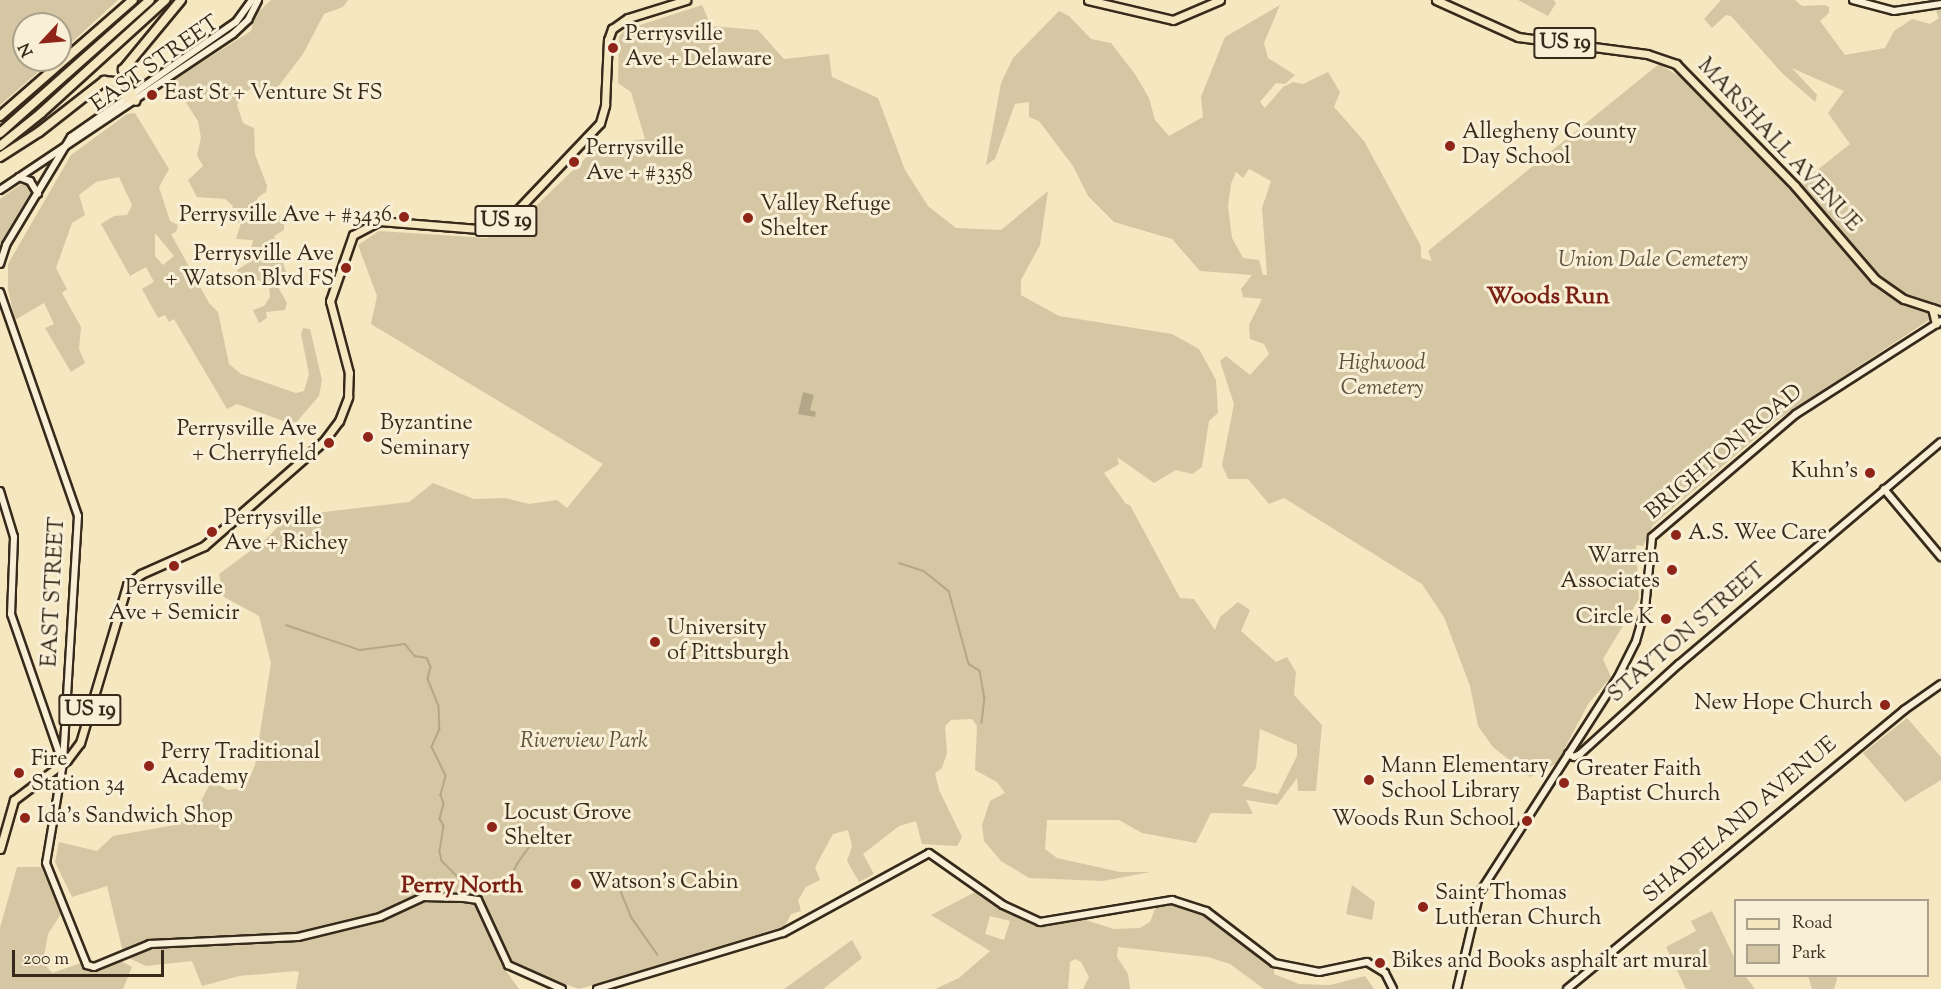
<!DOCTYPE html>
<html>
<head>
<meta charset="utf-8">
<style>
	body { margin:0 }
	#map { position:relative; width:1941px; height:989px; overflow:hidden; background:#f5e7c0; font-family:"Sorts Mill Goudy",serif }
	div>[style] { position:absolute }
	.green>* { inset:0; background:#d5c7a4 }
	.water>* { inset:0; background:#b4a788 }
	.stream>* { height:1.5px; margin:-0.75px; padding:0 0.75px; transform-origin:0.75px; border-radius:0.75px; background:#b4a788 }
	.roads { filter:drop-shadow(2px 0 #372a1b) drop-shadow(-2px 0 #372a1b) drop-shadow(0 2px #372a1b) drop-shadow(0 -2px #372a1b) }
	.secondary>* { height:6px; margin:-3px; padding:0 3px; transform-origin:3px; border-radius:3px; background:#f8efd6 }
	.primary>* { height:7px; margin:-3.5px; padding:0 3.5px; transform-origin:3.5px; border-radius:3.5px; background:#f5e7c0 }
	.highway>* { height:8px; margin:-4px; padding:0 4px; transform-origin:4px; border-radius:4px; background:#f5e7c0 }
	.dots>* { width:16px; height:16px; translate:-50% -50%; box-sizing:border-box; border:3px solid #f8efd6; border-radius:50% }
	span { translate:-50% -50%; white-space:nowrap; text-align:center; line-height:1.15; -webkit-text-stroke:6px #f8efd6; paint-order:stroke }
	.shield-label span { padding:2px 4px; background:#f8efd6; border:2px solid; border-radius:4px; -webkit-text-stroke-width:0 }
	.shield-label { font-size:21px; color:#372a1b; font-weight:700 }
	.poi-label { font-size:22px; color:#372a1b }
	.left { translate:0 -50%; text-align:left }
	.right { translate:-100% -50%; text-align:right }
	.street-label { font-size:22px; color:#372a1b }
	.park-label { font-size:22px; color:#5e513d; font-style:italic }
	.neighbourhood-label { font-size:24px; color:#7a1f14; font-weight:700 }
	.legend { position:absolute; left:1734px; top:899px; width:195px; height:78px; box-sizing:border-box; background:#f8efd6; border:2px solid #aba08b; margin:0; padding:8px 10px; list-style:none; font-size:18px; color:#372a1b }
	.legend li { display:flex; align-items:center; gap:12px; height:30px }
	.legend b { width:30px; border:2px solid #aba08b }
	.north { position:absolute; left:12px; top:12px; width:60px; height:60px; box-sizing:border-box; background:#f8efd6; border:2px solid #aba08b; border-radius:50%; rotate:244deg; font-size:16px; font-weight:700; line-height:24px; text-align:center; color:#372a1b }
	.north::after { content:''; display:block; margin:auto; width:21px; height:27px; background:#8f2418; clip-path:polygon(50% 0,100% 100%,50% 72%,0 100%) }
	.scale { position:absolute; left:12px; top:950px; width:152px; height:27px; box-sizing:border-box; border:3px solid #372a1b; border-top:0; padding-left:8px; font-size:18px; line-height:21px; white-space:nowrap; color:#372a1b; -webkit-text-stroke:4px #f8efd6; paint-order:stroke }
</style>
</head>
<body>
<div id="map">
	<div class="green">
		<div style="clip-path:polygon(0 0,118px 0,60px 53px,60px 24px,24px 24px,24px 60px,52px 60px,0 105px)"></div>
		<div style="clip-path:polygon(271px 0,348px 0,343px 7px,324px 14px,303px 54px,271px 96px,257px 86px,245px 92px,237px 105px,243px 123px,254px 128px,255px 154px,267px 186px,266px 192px,257px 198px,258px 208px,265px 217px,277px 211px,284px 224px,284px 230px,274px 236px,289px 281px,278px 287px,287px 303px,285px 310px,266px 312px,267px 318px,259px 323px,253px 310px,264px 306px,270px 297px,269px 285px,258px 280px,245px 286px,237px 270px,248px 263px,253px 240px,236px 239px,241px 223px,228px 218px,233px 206px,225px 199px,197px 197px,188px 180px,203px 166px,197px 155px,201px 138px,198px 121px,172px 81px,251px 31px,255px 15px)"></div>
		<div style="clip-path:polygon(1518px 0,1553px 0,1556px 3px,1548px 16px)"></div>
		<div style="clip-path:polygon(evenodd,1721px 0,1795px 0,1802px 6px,1825px 5px,1829px 7px,1829px 13px,1820px 21px,1845px 55px,1885px 48px,1894px 31px,1912px 19px,1930px 24px,1939px 18px,1936px 11px,1941px 9px,1941px 312px,1777px 420px,1653px 525px,1643px 546px,1636px 545px,1639px 599px,1603px 659px,1611px 677px,1588px 704px,1557px 763px,1530px 777px,1493px 747px,1478px 726px,1470px 686px,1444px 617px,1422px 584px,1284px 498px,1269px 504px,1248px 479px,1228px 479px,1222px 465px,1234px 404px,1220px 361px,1226px 356px,1250px 375px,1269px 354px,1264px 344px,1250px 339px,1249px 325px,1262px 299px,1243px 297px,1241px 289px,1252px 275px,1200px 271px,1172px 239px,1114px 222px,1088px 196px,1073px 166px,1039px 121px,1029px 117px,1029px 102px,1015px 104px,995px 159px,986px 165px,1001px 83px,1013px 58px,1059px 11px,1069px 16px,1091px 39px,1111px 43px,1135px 74px,1149px 98px,1155px 120px,1169px 136px,1203px 117px,1201px 97px,1225px 37px,1280px 5px,1264px 43px,1268px 58px,1295px 75px,1285px 84px,1276px 83px,1260px 102px,1265px 108px,1283px 87px,1293px 82px,1303px 84px,1328px 72px,1340px 92px,1334px 107px,1364px 141px,1421px 246px,1421px 258px,1432px 261px,1428px 251px,1659px 64px,1684px 79px,1791px 191px,1850px 144px,1828px 113px,1844px 91px,1792px 68px,1817px 95px,1815px 102px,1782px 73px,1731px 16px,1726px 15px,1712px 28px,1704px 19px,1721px 0,1249px 169px,1271px 181px,1262px 208px,1267px 275px,1263px 275px,1259px 260px,1243px 258px,1232px 238px,1228px 206px,1231px 184px,1236px 172px,1243px 178px,1249px 169px)"></div>
		<div style="clip-path:polygon(evenodd,702px 5px,711px 26px,758px 30px,784px 59px,829px 54px,832px 77px,878px 98px,905px 170px,928px 206px,956px 228px,1001px 230px,1048px 191px,1040px 245px,1021px 280px,1021px 295px,1059px 316px,1172px 334px,1199px 349px,1216px 380px,1218px 413px,1209px 421px,1202px 467px,1192px 474px,1176px 470px,1154px 483px,1117px 457px,1119px 464px,1104px 473px,1126px 504px,1130px 505px,1180px 598px,1194px 599px,1215px 630px,1220px 617px,1238px 602px,1250px 610px,1241px 631px,1276px 662px,1287px 657px,1296px 672px,1294px 695px,1322px 725px,1316px 791px,1298px 791px,1297px 778px,1277px 805px,1246px 800px,1253px 814px,1211px 813px,1196px 843px,1142px 833px,1119px 820px,1047px 820px,1045px 849px,1057px 858px,1120px 872px,1150px 872px,1103px 881px,1029px 878px,1001px 861px,984px 841px,982px 825px,990px 801px,1005px 793px,997px 782px,975px 770px,977px 726px,972px 719px,951px 720px,945px 726px,947px 753px,942px 768px,935px 773px,939px 790px,962px 837px,957px 846px,922px 844px,916px 821px,899px 826px,863px 854px,874px 874px,859px 882px,847px 861px,852px 846px,848px 830px,833px 834px,815px 867px,820px 880px,806px 887px,798px 900px,801px 911px,791px 914px,785px 926px,579px 989px,499px 961px,519px 989px,296px 989px,299px 972px,296px 971px,239px 976px,202px 986px,192px 961px,146px 966px,124px 956px,107px 886px,72px 897px,55px 862px,59px 842px,97px 851px,113px 836px,175px 825px,193px 816px,212px 780px,227px 790px,245px 788px,255px 765px,271px 663px,259px 616px,224px 597px,219px 574px,265px 540px,298px 506px,316px 513px,409px 502px,433px 483px,474px 499px,505px 498px,529px 504px,557px 500px,567px 508px,603px 464px,371px 324px,377px 296px,358px 245px,379px 231px,486px 238px,509px 232px,598px 146px,645px 139px,631px 92px,618px 83px,619px 36px,625px 30px,702px 5px,1260px 729px,1297px 745px,1297px 756px,1278px 794px,1242px 786px,1256px 768px,1260px 729px)"></div>
		<div style="clip-path:polygon(evenodd,135px 113px,169px 169px,159px 187px,170px 221px,178px 225px,176px 232px,171px 234px,209px 303px,218px 312px,229px 364px,241px 374px,296px 393px,304px 391px,309px 374px,301px 334px,303px 328px,310px 329px,322px 380px,319px 396px,294px 425px,237px 404px,227px 409px,174px 319px,169px 322px,165px 315px,158px 318px,142px 289px,154px 282px,146px 267px,130px 276px,101px 224px,114px 216px,127px 215px,132px 205px,119px 177px,96px 182px,79px 195px,85px 215px,72px 223px,56px 268px,67px 289px,62px 293px,81px 327px,79px 349px,85px 363px,71px 372px,45px 328px,54px 324px,44px 303px,15px 320px,8px 289px,8px 264px,71px 155px,127px 114px,135px 113px,155px 233px,174px 256px,163px 265px,155px 256px,155px 233px)"></div>
		<div style="clip-path:polygon(21px 184px,29px 186px,31px 192px,0 244px,0 199px)"></div>
		<div style="clip-path:polygon(1907px 718px,1941px 757px,1941px 780px,1905px 802px,1863px 753px)"></div>
		<div style="clip-path:polygon(17px 867px,41px 867px,61px 914px,48px 934px,43px 962px,52px 973px,81px 963px,87px 970px,94px 970px,119px 960px,132px 967px,123px 989px,0 989px,0 928px)"></div>
		<div style="clip-path:polygon(1352px 885px,1375px 902px,1372px 920px,1346px 914px)"></div>
		<div style="clip-path:polygon(evenodd,975px 892px,999px 908px,1041px 926px,1079px 918px,1114px 929px,1140px 928px,1150px 922px,1158px 901px,1167px 900px,1202px 908px,1274px 963px,1274px 974px,1299px 984px,1330px 985px,1365px 976px,1374px 989px,1264px 989px,1230px 964px,1208px 957px,1118px 947px,1117px 957px,1128px 974px,1130px 989px,1083px 989px,1089px 977px,1081px 962px,1075px 959px,1070px 962px,1068px 989px,935px 989px,959px 978px,990px 951px,931px 915px,975px 892px,990px 916px,1010px 921px,1004px 940px,985px 934px,990px 916px)"></div>
		<div style="clip-path:polygon(1712px 911px,1735px 959px,1736px 976px,1745px 976px,1755px 989px,1686px 989px,1666px 947px,1696px 931px,1691px 921px)"></div>
		<div style="clip-path:polygon(852px 940px,862px 958px,823px 989px,784px 989px)"></div>
		<div style="clip-path:polygon(1808px 976px,1836px 976px,1837px 979px,1834px 989px,1812px 989px)"></div>
	</div>
	<div class="water">
		<div style="clip-path:polygon(803px 392px,814px 395px,810px 410px,816px 412px,815px 417px,798px 414px)"></div>
	</div>
	<div class="stream">
		<div style="left:899px;top:563px;width:26px;rotate:18deg"></div>
		<div style="left:924px;top:571px;width:32px;rotate:39deg"></div>
		<div style="left:949px;top:591px;width:76px;rotate:74.7deg"></div>
		<div style="left:969px;top:664px;width:13px;rotate:32deg"></div>
		<div style="left:980px;top:671px;width:27px;rotate:80deg"></div>
		<div style="left:985px;top:698px;width:25px;rotate:97deg"></div>
		<div style="left:286px;top:625px;width:78px;rotate:18.7deg"></div>
		<div style="left:360px;top:650px;width:45px;rotate:-7.6deg"></div>
		<div style="left:405px;top:644px;width:16px;rotate:50deg"></div>
		<div style="left:415px;top:656px;width:12px;rotate:9deg"></div>
		<div style="left:427px;top:658px;width:10px;rotate:66deg"></div>
		<div style="left:431px;top:667px;width:12px;rotate:104deg"></div>
		<div style="left:428px;top:679px;width:29px;rotate:68deg"></div>
		<div style="left:439px;top:706px;width:23px;rotate:88deg"></div>
		<div style="left:440px;top:729px;width:20px;rotate:114deg"></div>
		<div style="left:432px;top:747px;width:32px;rotate:64deg"></div>
		<div style="left:446px;top:776px;width:20px;rotate:105deg"></div>
		<div style="left:441px;top:795px;width:9px;rotate:72deg"></div>
		<div style="left:444px;top:804px;width:16px;rotate:105deg"></div>
		<div style="left:440px;top:819px;width:8px;rotate:60deg"></div>
		<div style="left:444px;top:826px;width:26px;rotate:99deg"></div>
		<div style="left:440px;top:852px;width:9px;rotate:77deg"></div>
		<div style="left:442px;top:861px;width:24px;rotate:45deg"></div>
		<div style="left:459px;top:878px;width:20px;rotate:9deg"></div>
		<div style="left:479px;top:881px;width:12px;rotate:55deg"></div>
		<div style="left:613px;top:872px;width:50px;rotate:67.6deg"></div>
		<div style="left:632px;top:918px;width:45px;rotate:54.9deg"></div>
		<div style="left:503px;top:894px;width:33px;rotate:-65deg"></div>
		<div style="left:517px;top:864px;width:44px;rotate:-54.2deg"></div>
	</div>
	<div class="roads">
		<div class="secondary">
			<div style="left:1853px;top:0;width:42px;rotate:15deg"></div>
			<div style="left:1894px;top:11px;width:48px;rotate:-8.5deg"></div>
			<div style="left:19px;top:177px;width:12px;rotate:20deg"></div>
			<div style="left:30px;top:181px;width:15px;rotate:58deg"></div>
			<div style="left:0;top:190px;width:280px;rotate:-33.8deg"></div>
			<div style="left:233px;top:34px;width:21px;rotate:-43deg"></div>
			<div style="left:248px;top:20px;width:22px;rotate:-63deg"></div>
			<div style="left:0;top:264px;width:20px;rotate:-72deg"></div>
			<div style="left:6px;top:245px;width:126px;rotate:-59deg"></div>
			<div style="left:71px;top:137px;width:201px;rotate:-34.9deg"></div>
			<div style="left:236px;top:22px;width:27px;rotate:-54deg"></div>
			<div style="left:0;top:292px;width:237px;rotate:70.8deg"></div>
			<div style="left:78px;top:516px;width:247px;rotate:93.5deg"></div>
			<div style="left:63px;top:763px;width:101px;rotate:99.6deg"></div>
			<div style="left:46px;top:863px;width:110px;rotate:68.1deg"></div>
			<div style="left:87px;top:965px;width:7px;rotate:16deg"></div>
			<div style="left:94px;top:967px;width:61px;rotate:-22.3deg"></div>
			<div style="left:150px;top:944px;width:148px;rotate:-2.7deg"></div>
			<div style="left:298px;top:937px;width:84px;rotate:-13.7deg"></div>
			<div style="left:380px;top:917px;width:47px;rotate:-24.9deg"></div>
			<div style="left:423px;top:897px;width:41px;rotate:1.4deg"></div>
			<div style="left:464px;top:898px;width:14px;rotate:8deg"></div>
			<div style="left:478px;top:900px;width:72px;rotate:65.2deg"></div>
			<div style="left:508px;top:965px;width:59px;rotate:24deg"></div>
			<div style="left:1884px;top:489px;width:89px;rotate:50deg"></div>
			<div style="left:0;top:491px;width:48px;rotate:73.1deg"></div>
			<div style="left:14px;top:537px;width:77px;rotate:92.2deg"></div>
			<div style="left:11px;top:614px;width:152px;rotate:70.9deg"></div>
			<div style="left:1568px;top:754px;width:7px;rotate:27deg"></div>
			<div style="left:1574px;top:757px;width:7px;rotate:-27deg"></div>
			<div style="left:1580px;top:754px;width:134px;rotate:-42.3deg"></div>
			<div style="left:1679px;top:664px;width:343px;rotate:-40.3deg"></div>
			<div style="left:597px;top:989px;width:194px;rotate:-16.8deg"></div>
			<div style="left:783px;top:933px;width:166px;rotate:-28.7deg"></div>
			<div style="left:929px;top:853px;width:90px;rotate:35.1deg"></div>
			<div style="left:1003px;top:905px;width:41px;rotate:24.7deg"></div>
			<div style="left:1040px;top:922px;width:134px;rotate:-9.5deg"></div>
			<div style="left:1172px;top:900px;width:36px;rotate:18deg"></div>
			<div style="left:1206px;top:911px;width:86px;rotate:37.4deg"></div>
			<div style="left:1274px;top:963px;width:46px;rotate:11.3deg"></div>
			<div style="left:1319px;top:972px;width:49px;rotate:-11.8deg"></div>
			<div style="left:1367px;top:962px;width:21px;rotate:31deg"></div>
			<div style="left:1385px;top:973px;width:18px;rotate:63deg"></div>
			<div style="left:1457px;top:989px;width:100px;rotate:-76.7deg"></div>
			<div style="left:1480px;top:892px;width:255px;rotate:-57.3deg"></div>
			<div style="left:1618px;top:677px;width:40px;rotate:-63.4deg"></div>
			<div style="left:1636px;top:641px;width:33px;rotate:-74deg"></div>
			<div style="left:1645px;top:609px;width:72px;rotate:-84.4deg"></div>
			<div style="left:1652px;top:537px;width:189px;rotate:-40.5deg"></div>
			<div style="left:1796px;top:414px;width:172px;rotate:-32.7deg"></div>
			<div style="left:1567px;top:989px;width:438px;rotate:-39.6deg"></div>
			<div style="left:1904px;top:710px;width:45px;rotate:-35.1deg"></div>
		</div>
		<div class="primary">
			<div style="left:1088px;top:0;width:87px;rotate:13.2deg"></div>
			<div style="left:1173px;top:20px;width:51px;rotate:-23.1deg"></div>
			<div style="left:1436px;top:0;width:90px;rotate:24.3deg"></div>
			<div style="left:1518px;top:37px;width:130px;rotate:7.5deg"></div>
			<div style="left:1647px;top:54px;width:31px;rotate:19deg"></div>
			<div style="left:1676px;top:64px;width:170px;rotate:45.7deg"></div>
			<div style="left:1795px;top:186px;width:123px;rotate:49.3deg"></div>
			<div style="left:1875px;top:279px;width:35px;rotate:35deg"></div>
			<div style="left:1904px;top:299px;width:39px;rotate:18deg"></div>
			<div style="left:1932px;top:308px;width:16px;rotate:76deg"></div>
			<div style="left:0;top:849px;width:51px;rotate:-74.1deg"></div>
			<div style="left:14px;top:800px;width:66px;rotate:-37deg"></div>
			<div style="left:67px;top:760px;width:21px;rotate:-53deg"></div>
			<div style="left:80px;top:743px;width:165px;rotate:-73.4deg"></div>
			<div style="left:127px;top:585px;width:18px;rotate:-38deg"></div>
			<div style="left:141px;top:574px;width:69px;rotate:-24deg"></div>
			<div style="left:204px;top:546px;width:158px;rotate:-41.2deg"></div>
			<div style="left:323px;top:442px;width:26px;rotate:-53deg"></div>
			<div style="left:339px;top:421px;width:26px;rotate:-69deg"></div>
			<div style="left:348px;top:397px;width:24px;rotate:-88deg"></div>
			<div style="left:349px;top:373px;width:74px;rotate:-104.8deg"></div>
			<div style="left:330px;top:301px;width:70px;rotate:-70.8deg"></div>
			<div style="left:353px;top:235px;width:30px;rotate:-28deg"></div>
			<div style="left:379px;top:221px;width:100px;rotate:4.6deg"></div>
			<div style="left:479px;top:229px;width:29px;rotate:-16deg"></div>
			<div style="left:507px;top:221px;width:135px;rotate:-46.5deg"></div>
			<div style="left:600px;top:123px;width:19px;rotate:-74deg"></div>
			<div style="left:605px;top:105px;width:65px;rotate:-87.4deg"></div>
			<div style="left:608px;top:40px;width:12px;rotate:-70deg"></div>
			<div style="left:612px;top:29px;width:19px;rotate:-35deg"></div>
			<div style="left:628px;top:18px;width:61px;rotate:-17.2deg"></div>
		</div>
		<div class="highway">
			<div style="left:132px;top:95px;width:27px;rotate:-110deg"></div>
			<div style="left:123px;top:70px;width:91px;rotate:-50.4deg"></div>
			<div style="left:0;top:116px;width:176px;rotate:-41.1deg"></div>
			<div style="left:0;top:133px;width:200px;rotate:-41.6deg"></div>
			<div style="left:0;top:146px;width:53px;rotate:-38.8deg"></div>
			<div style="left:41px;top:113px;width:168px;rotate:-42.3deg"></div>
			<div style="left:0;top:157px;width:46px;rotate:-32.7deg"></div>
			<div style="left:39px;top:132px;width:83px;rotate:-38.1deg"></div>
			<div style="left:104px;top:81px;width:11px;rotate:5deg"></div>
			<div style="left:115px;top:82px;width:20px;rotate:53deg"></div>
			<div style="left:127px;top:98px;width:9px;rotate:18deg"></div>
		</div>
	</div>
	<div class="dots">
		<div style="left:613px;top:48px;background:#8f2418"></div>
		<div style="left:152px;top:95px;background:#8f2418"></div>
		<div style="left:1450px;top:146px;background:#8f2418"></div>
		<div style="left:574px;top:162px;background:#8f2418"></div>
		<div style="left:404px;top:217px;background:#8f2418"></div>
		<div style="left:748px;top:218px;background:#8f2418"></div>
		<div style="left:346px;top:268px;background:#8f2418"></div>
		<div style="left:368px;top:437px;background:#8f2418"></div>
		<div style="left:329px;top:443px;background:#8f2418"></div>
		<div style="left:1870px;top:473px;background:#8f2418"></div>
		<div style="left:212px;top:532px;background:#8f2418"></div>
		<div style="left:1676px;top:535px;background:#8f2418"></div>
		<div style="left:174px;top:566px;background:#8f2418"></div>
		<div style="left:1672px;top:570px;background:#8f2418"></div>
		<div style="left:1666px;top:619px;background:#8f2418"></div>
		<div style="left:655px;top:642px;background:#8f2418"></div>
		<div style="left:1885px;top:705px;background:#8f2418"></div>
		<div style="left:149px;top:766px;background:#8f2418"></div>
		<div style="left:19px;top:773px;background:#8f2418"></div>
		<div style="left:1369px;top:780px;background:#8f2418"></div>
		<div style="left:1564px;top:783px;background:#8f2418"></div>
		<div style="left:25px;top:818px;background:#8f2418"></div>
		<div style="left:1527px;top:821px;background:#8f2418"></div>
		<div style="left:492px;top:827px;background:#8f2418"></div>
		<div style="left:576px;top:884px;background:#8f2418"></div>
		<div style="left:1423px;top:907px;background:#8f2418"></div>
		<div style="left:1380px;top:963px;background:#8f2418"></div>
	</div>
	<div class="shield-label">
		<span style="left:1565px;top:43px">US 19</span>
		<span style="left:506px;top:221px">US 19</span>
		<span style="left:90px;top:710px">US 19</span>
	</div>
	<div class="poi-label">
		<span class="left" style="left:625px;top:48px">Perrysville<br>Ave + Delaware</span>
		<span class="left" style="left:164px;top:95px">East St + Venture St FS</span>
		<span class="left" style="left:1462px;top:146px">Allegheny County<br>Day School</span>
		<span class="left" style="left:586px;top:162px">Perrysville<br>Ave + #3358</span>
		<span class="left" style="left:760px;top:218px">Valley Refuge<br>Shelter</span>
		<span class="right" style="left:392px;top:217px">Perrysville Ave + #3436</span>
		<span class="right" style="left:334px;top:268px">Perrysville Ave<br>+ Watson Blvd FS</span>
		<span class="left" style="left:380px;top:437px">Byzantine<br>Seminary</span>
		<span class="right" style="left:317px;top:443px">Perrysville Ave<br>+ Cherryfield</span>
		<span class="right" style="left:1858px;top:473px">Kuhn's</span>
		<span class="left" style="left:224px;top:532px">Perrysville<br>Ave + Richey</span>
		<span class="left" style="left:1688px;top:535px">A.S. Wee Care</span>
		<span class="right" style="left:1660px;top:570px">Warren<br>Associates</span>
		<span style="left:174px;top:602px">Perrysville<br>Ave + Semicir</span>
		<span class="right" style="left:1654px;top:619px">Circle K</span>
		<span class="left" style="left:667px;top:642px">University<br>of Pittsburgh</span>
		<span class="right" style="left:1873px;top:705px">New Hope Church</span>
		<span class="left" style="left:161px;top:766px">Perry Traditional<br>Academy</span>
		<span class="left" style="left:31px;top:773px">Fire<br>Station 34</span>
		<span class="left" style="left:1381px;top:780px">Mann Elementary<br>School Library</span>
		<span class="left" style="left:1576px;top:783px">Greater Faith<br>Baptist Church</span>
		<span class="left" style="left:504px;top:827px">Locust Grove<br>Shelter</span>
		<span class="left" style="left:37px;top:818px">Ida's Sandwich Shop</span>
		<span class="right" style="left:1515px;top:821px">Woods Run School</span>
		<span class="left" style="left:588px;top:884px">Watson's Cabin</span>
		<span class="left" style="left:1435px;top:907px">Saint Thomas<br>Lutheran Church</span>
		<span class="left" style="left:1392px;top:963px">Bikes and Books asphalt art mural</span>
	</div>
	<div class="street-label">
		<span style="left:156px;top:65px;rotate:-35deg">EAST STREET</span>
		<span style="left:1778px;top:146px;rotate:47deg">MARSHALL AVENUE</span>
		<span style="left:1725px;top:453px;rotate:-40deg">BRIGHTON ROAD</span>
		<span style="left:55px;top:592px;rotate:-87deg">EAST STREET</span>
		<span style="left:1688px;top:634px;rotate:-41deg">STAYTON STREET</span>
		<span style="left:1741px;top:821px;rotate:-40deg">SHADELAND AVENUE</span>
	</div>
	<div class="park-label">
		<span style="left:1653px;top:262px">Union Dale Cemetery</span>
		<span style="left:1382px;top:377px">Highwood<br>Cemetery</span>
		<span style="left:584px;top:743px">Riverview Park</span>
	</div>
	<div class="neighbourhood-label">
		<span style="left:1548px;top:298px">Woods Run</span>
		<span style="left:462px;top:887px">Perry North</span>
	</div>
	<ul class="legend">
	<li><b style="height:8px;background:#f5e7c0"></b>Road</li>
	<li><b style="height:16px;background:#d5c7a4"></b>Park</li>
	</ul>
	<div class="north">N</div>
	<div class="scale">200 m</div>
</div>
</body>
</html>
